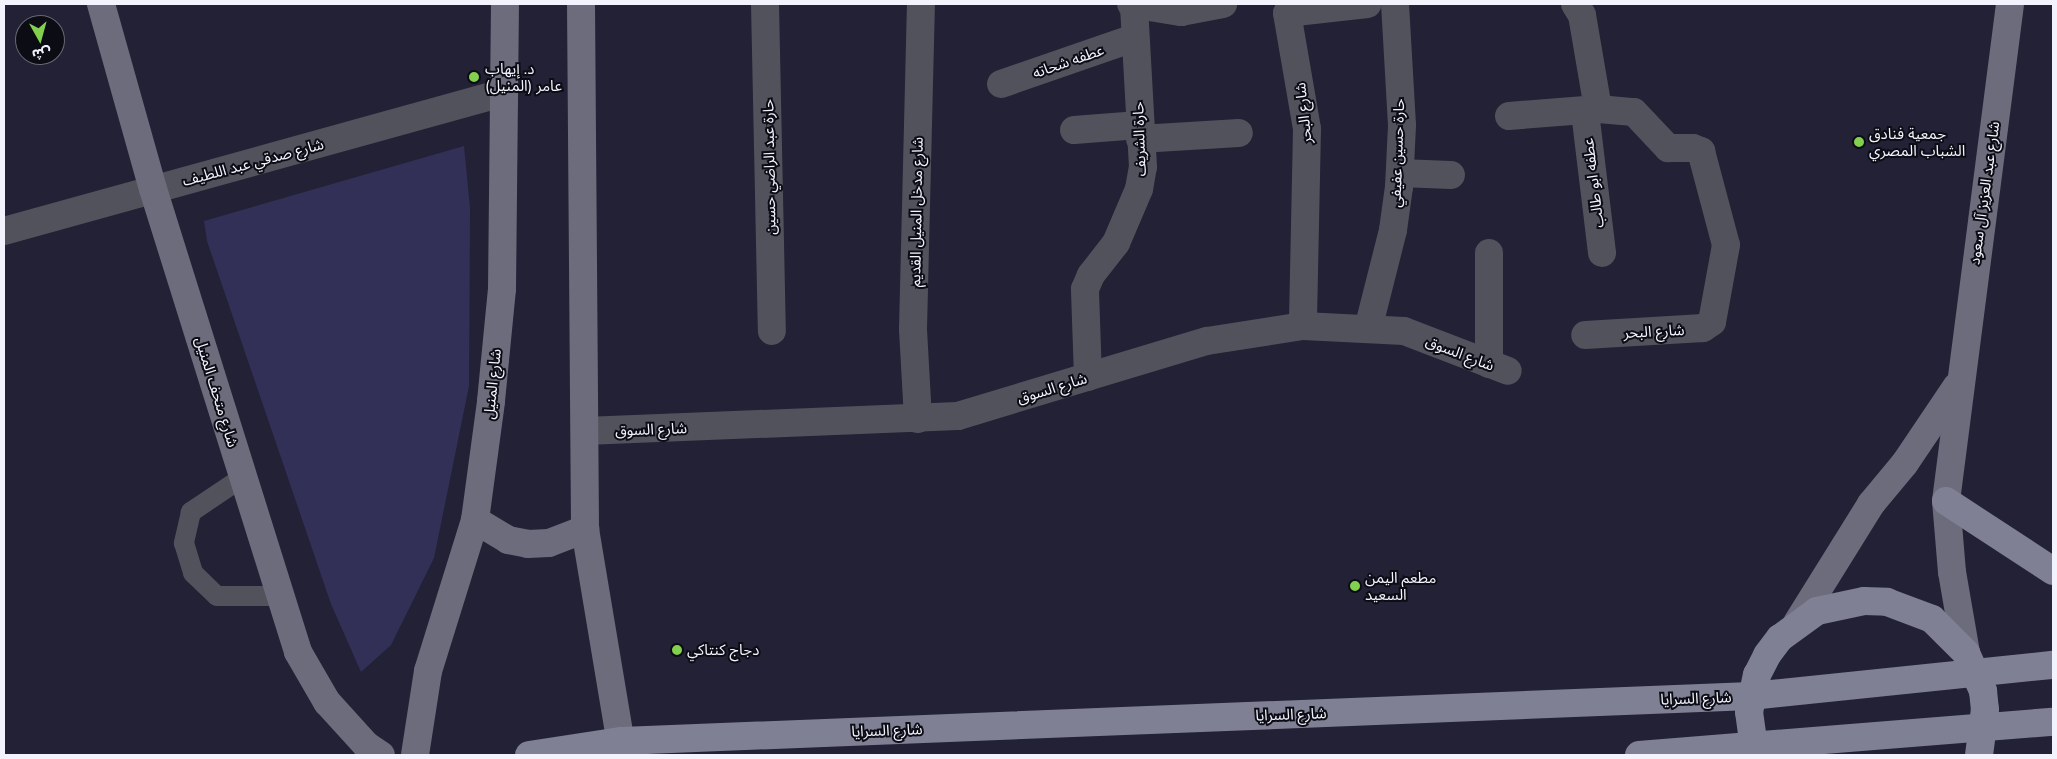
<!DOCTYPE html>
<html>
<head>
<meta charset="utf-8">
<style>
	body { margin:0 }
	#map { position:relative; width:2057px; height:759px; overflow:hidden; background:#222135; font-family:Mulish,"Noto Sans Arabic",sans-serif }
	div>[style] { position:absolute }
	.green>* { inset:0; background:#333058 }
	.lane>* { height:20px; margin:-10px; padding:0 10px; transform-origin:10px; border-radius:10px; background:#52525c }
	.street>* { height:28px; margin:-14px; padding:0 14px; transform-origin:14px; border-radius:14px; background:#52525c }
	.secondary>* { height:28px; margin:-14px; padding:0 14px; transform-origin:14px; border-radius:14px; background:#6c6c7c }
	.primary>* { height:28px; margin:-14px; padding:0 14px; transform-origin:14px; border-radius:14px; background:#7f8094 }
	.dots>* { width:14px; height:14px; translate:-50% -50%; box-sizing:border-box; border:2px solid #0c0c15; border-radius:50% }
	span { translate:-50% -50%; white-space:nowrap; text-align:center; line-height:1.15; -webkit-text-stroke:4px #0c0c15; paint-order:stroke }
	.street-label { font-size:15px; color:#f3f3fe }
	.poi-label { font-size:15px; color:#f3f3fe }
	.left { translate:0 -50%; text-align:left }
	.frame { position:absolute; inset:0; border:5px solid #f3f3fe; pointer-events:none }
	.north { position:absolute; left:15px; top:15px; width:50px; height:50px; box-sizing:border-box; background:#0c0c15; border:1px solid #686872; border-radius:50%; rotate:173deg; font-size:14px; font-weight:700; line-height:20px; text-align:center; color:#f3f3fe }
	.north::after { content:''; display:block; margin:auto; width:18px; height:22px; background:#83d04e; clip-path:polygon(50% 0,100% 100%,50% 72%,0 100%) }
</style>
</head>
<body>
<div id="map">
	<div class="green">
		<div style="clip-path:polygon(464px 146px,470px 208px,469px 386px,434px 558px,391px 645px,361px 672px,331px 604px,207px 241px,204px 221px)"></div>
	</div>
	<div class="lane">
		<div style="left:243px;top:477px;width:63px;rotate:146.1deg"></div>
		<div style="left:191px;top:512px;width:32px;rotate:103deg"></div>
		<div style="left:184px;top:543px;width:31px;rotate:73deg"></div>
		<div style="left:193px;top:573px;width:33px;rotate:44deg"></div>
		<div style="left:217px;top:596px;width:63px"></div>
	</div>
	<div class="street">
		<div style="left:765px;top:4px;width:327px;rotate:88.8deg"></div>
		<div style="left:1131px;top:4px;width:51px;rotate:9.1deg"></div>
		<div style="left:1181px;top:12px;width:43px;rotate:-10.8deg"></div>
		<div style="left:1575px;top:4px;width:13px;rotate:58deg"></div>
		<div style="left:1582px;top:15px;width:95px;rotate:80.3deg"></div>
		<div style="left:1287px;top:13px;width:118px;rotate:80.2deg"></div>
		<div style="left:1307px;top:129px;width:197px;rotate:91.2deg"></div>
		<div style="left:1287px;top:13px;width:81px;rotate:-6.3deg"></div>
		<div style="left:1001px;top:84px;width:141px;rotate:-19.1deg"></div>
		<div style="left:1585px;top:112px;width:142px;rotate:83.1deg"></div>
		<div style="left:1509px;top:116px;width:89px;rotate:-4.5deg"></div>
		<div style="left:1598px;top:109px;width:36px;rotate:5deg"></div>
		<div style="left:1634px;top:112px;width:50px;rotate:46.6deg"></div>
		<div style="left:1668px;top:148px;width:25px"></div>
		<div style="left:1693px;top:148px;width:9px;rotate:21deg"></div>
		<div style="left:1701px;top:151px;width:97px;rotate:75.1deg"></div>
		<div style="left:1726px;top:245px;width:78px;rotate:100.3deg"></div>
		<div style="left:1712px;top:322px;width:11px;rotate:146deg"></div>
		<div style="left:1703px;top:328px;width:118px;rotate:176.6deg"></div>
		<div style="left:1074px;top:130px;width:65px;rotate:-4.4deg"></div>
		<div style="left:1140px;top:139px;width:99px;rotate:-3.5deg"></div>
		<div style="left:1400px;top:173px;width:51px;rotate:2.2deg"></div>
		<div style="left:4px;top:231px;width:517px;rotate:-15.49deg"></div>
		<div style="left:1489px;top:253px;width:111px;rotate:90deg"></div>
		<div style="left:1368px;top:329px;width:102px;rotate:-75.8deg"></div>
		<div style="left:1393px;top:230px;width:43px;rotate:-82.1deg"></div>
		<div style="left:1399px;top:187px;width:62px;rotate:-87.2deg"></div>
		<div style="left:1402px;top:125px;width:121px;rotate:-93.3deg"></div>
		<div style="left:1088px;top:377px;width:88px;rotate:-92deg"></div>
		<div style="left:1085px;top:289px;width:15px;rotate:-67deg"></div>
		<div style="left:1091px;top:275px;width:41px;rotate:-52deg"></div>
		<div style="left:1116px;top:243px;width:59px;rotate:-66.9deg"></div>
		<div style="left:1139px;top:189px;width:22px;rotate:-80deg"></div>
		<div style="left:1143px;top:167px;width:161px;rotate:-93.2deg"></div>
		<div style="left:918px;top:419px;width:90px;rotate:-93.2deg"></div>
		<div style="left:913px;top:329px;width:325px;rotate:-88.6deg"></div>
		<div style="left:585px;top:431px;width:373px;rotate:-2.3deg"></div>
		<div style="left:958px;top:416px;width:260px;rotate:-16.8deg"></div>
		<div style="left:1207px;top:341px;width:97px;rotate:-8.9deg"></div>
		<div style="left:1303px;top:326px;width:101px;rotate:2.8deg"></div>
		<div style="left:1404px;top:331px;width:111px;rotate:21deg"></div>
	</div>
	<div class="secondary">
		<div style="left:101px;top:4px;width:192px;rotate:74.3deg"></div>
		<div style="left:153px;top:189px;width:485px;rotate:72.6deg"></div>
		<div style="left:298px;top:652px;width:58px;rotate:59.9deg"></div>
		<div style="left:327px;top:702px;width:58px;rotate:47.8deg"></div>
		<div style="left:366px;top:745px;width:18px;rotate:34deg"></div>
		<div style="left:581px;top:4px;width:525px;rotate:89.56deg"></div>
		<div style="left:585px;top:529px;width:229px;rotate:80.5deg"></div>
		<div style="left:475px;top:520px;width:39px;rotate:31deg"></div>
		<div style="left:508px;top:540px;width:20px;rotate:11deg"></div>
		<div style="left:528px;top:544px;width:21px;rotate:-3deg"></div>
		<div style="left:549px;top:543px;width:39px;rotate:-21deg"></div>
		<div style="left:1797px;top:623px;width:140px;rotate:-58.1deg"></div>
		<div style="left:1871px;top:504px;width:53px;rotate:-50.3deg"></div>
		<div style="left:1905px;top:463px;width:93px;rotate:-56deg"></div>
		<div style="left:1966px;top:653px;width:82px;rotate:-99.8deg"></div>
		<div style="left:1952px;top:572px;width:71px;rotate:-94.8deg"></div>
		<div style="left:1946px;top:501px;width:501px;rotate:-82.66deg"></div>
		<div style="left:415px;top:755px;width:85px;rotate:-81.2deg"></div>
		<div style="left:428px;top:671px;width:158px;rotate:-72.7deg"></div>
		<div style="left:475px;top:520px;width:120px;rotate:-82.3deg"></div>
		<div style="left:491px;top:401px;width:113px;rotate:-84.4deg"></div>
		<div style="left:502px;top:289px;width:285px;rotate:-89.4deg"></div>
	</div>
	<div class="primary">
		<div style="left:1946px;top:501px;width:128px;rotate:33.2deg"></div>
		<div style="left:529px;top:755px;width:94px;rotate:-8.6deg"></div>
		<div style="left:622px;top:741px;width:1130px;rotate:-2.28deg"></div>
		<div style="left:1751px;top:696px;width:304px;rotate:-5.9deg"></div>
		<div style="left:1639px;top:755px;width:415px;rotate:-4.6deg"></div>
		<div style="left:1755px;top:755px;width:43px;rotate:-97.9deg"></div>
		<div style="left:1749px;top:712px;width:38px;rotate:-78deg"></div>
		<div style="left:1757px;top:675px;width:22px;rotate:-63deg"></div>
		<div style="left:1767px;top:655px;width:21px;rotate:-53deg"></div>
		<div style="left:1780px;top:638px;width:46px;rotate:-36.1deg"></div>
		<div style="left:1817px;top:611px;width:48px;rotate:-12deg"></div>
		<div style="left:1864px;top:601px;width:23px;rotate:2deg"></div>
		<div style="left:1887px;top:602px;width:48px;rotate:20.7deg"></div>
		<div style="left:1932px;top:619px;width:48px;rotate:45deg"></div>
		<div style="left:1966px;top:653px;width:42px;rotate:65.9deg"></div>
		<div style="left:1983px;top:691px;width:18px;rotate:84deg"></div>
		<div style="left:1985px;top:709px;width:46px;rotate:97.4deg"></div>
	</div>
	<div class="dots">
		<div style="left:474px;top:77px;background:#83d04e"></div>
		<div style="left:1859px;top:142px;background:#83d04e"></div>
		<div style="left:1355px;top:586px;background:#83d04e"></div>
		<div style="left:677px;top:650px;background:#83d04e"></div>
	</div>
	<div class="street-label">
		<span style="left:1068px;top:61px;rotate:-19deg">عطفه شحاته</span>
		<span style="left:1303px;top:113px;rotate:-96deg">شارع البحر</span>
		<span style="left:1139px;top:139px;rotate:-92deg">حارة الشريف</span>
		<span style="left:1397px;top:153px;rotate:-88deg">حارة حسين عفيفي</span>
		<span style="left:253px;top:162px;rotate:-15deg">شارع صدقي عبد اللطيف</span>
		<span style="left:769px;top:167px;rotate:-91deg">حارة عبد الراضي حسين</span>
		<span style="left:1593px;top:183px;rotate:-97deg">عطفه ابو طالب</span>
		<span style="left:1984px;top:193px;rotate:-82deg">شارع عبد العزيز آل سعود</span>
		<span style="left:916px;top:212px;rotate:-89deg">شارع مدخل المنيل القديم</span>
		<span style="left:1654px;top:331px;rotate:-3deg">شارع البحر</span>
		<span style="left:1460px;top:353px;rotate:21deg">شارع السوق</span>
		<span style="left:492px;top:384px;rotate:-84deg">شارع المنيل</span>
		<span style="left:1052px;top:388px;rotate:-17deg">شارع السوق</span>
		<span style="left:217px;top:392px;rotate:73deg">شارع متحف المنيل</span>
		<span style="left:651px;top:429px;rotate:-2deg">شارع السوق</span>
		<span style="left:1696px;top:698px;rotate:-2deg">شارع السرايا</span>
		<span style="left:1291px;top:714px;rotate:-2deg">شارع السرايا</span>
		<span style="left:887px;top:730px;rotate:-2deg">شارع السرايا</span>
	</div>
	<div class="poi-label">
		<span class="left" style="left:485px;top:77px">د. إيهاب<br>عامر (المنيل)</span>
		<span class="left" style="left:1869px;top:142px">جمعية فنادق<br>الشباب المصري</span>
		<span class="left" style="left:1365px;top:586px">مطعم اليمن<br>السعيد</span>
		<span class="left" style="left:687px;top:650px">دجاج كنتاكي</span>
	</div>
	<div class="frame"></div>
	<div class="north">ش</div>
</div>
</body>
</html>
